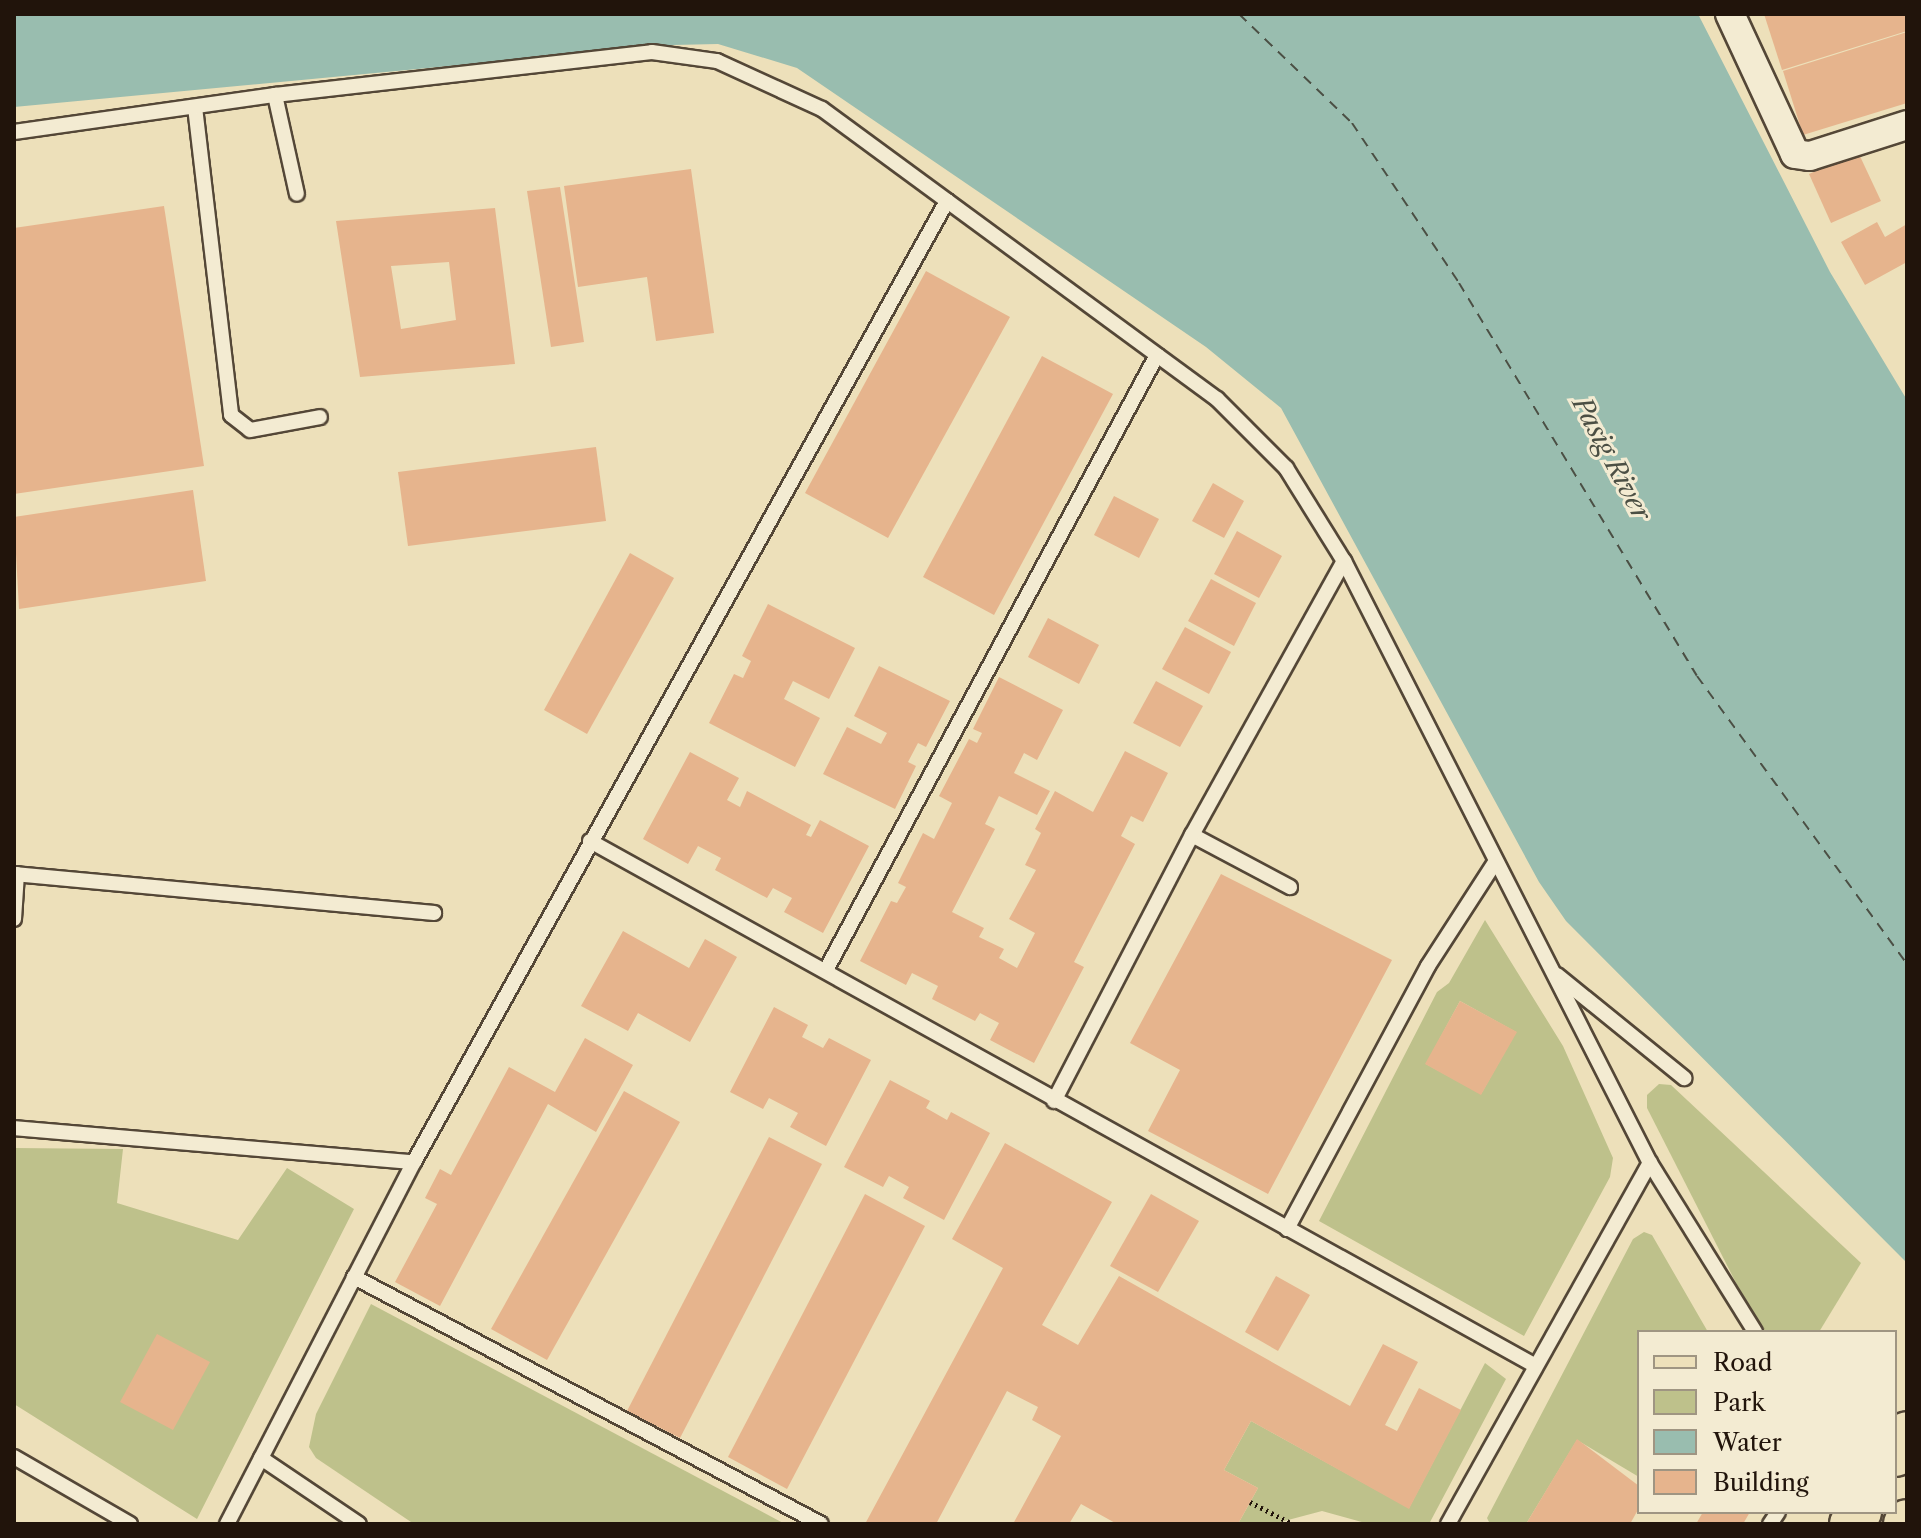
<!DOCTYPE html>
<html>
<head>
<meta charset="utf-8">
<style>
	body { margin:0 }
	#map { position:relative; width:1921px; height:1538px; overflow:hidden; background:#ede0ba; font-family:"Libre Caslon Text",serif }
	div>[style] { position:absolute }
	.green>* { inset:0; background:#bec18b }
	.water>* { inset:0; background:#99bdaf }
	.ferry>* { height:2px; margin-top:-1px; transform-origin:0; background:repeating-linear-gradient(90deg,#4b4f44 0 10px,transparent 0 18px) }
	.building>* { inset:0; background:#e6b48d }
	.path>* { height:5px; margin-top:-2.5px; transform-origin:0; background:repeating-linear-gradient(90deg,#21140b 0 2px,transparent 0 6px) }
	.roads { filter:drop-shadow(2px 0 #544737) drop-shadow(-2px 0 #544737) drop-shadow(0 2px #544737) drop-shadow(0 -2px #544737) }
	.lane>* { height:14px; margin:-7px; padding:0 7px; transform-origin:7px; border-radius:7px; background:#f3ebd2 }
	.street>* { height:28px; margin:-14px; padding:0 14px; transform-origin:14px; border-radius:14px; background:#f3ebd2 }
	.primary>* { height:44px; margin:-22px; padding:0 22px; transform-origin:22px; border-radius:22px; background:#ede0ba }
	span { translate:-50% -50%; white-space:nowrap; text-align:center; line-height:1.15; -webkit-text-stroke:6px #f3ebd2; paint-order:stroke }
	.water-label { font-size:26px; color:#4b4f44; font-style:italic }
	.frame { position:absolute; inset:0; border:16px solid #21140b; pointer-events:none }
	.legend { position:absolute; left:1637px; top:1330px; width:260px; height:184px; box-sizing:border-box; background:#f3ebd2; border:2px solid #9f9582; margin:0; padding:10px 14px; list-style:none; font-size:24px; color:#21140b }
	.legend li { display:flex; align-items:center; gap:16px; height:40px }
	.legend b { width:40px; border:2px solid #9f9582 }
</style>
</head>
<body>
<div id="map">
	<div class="green">
		<div style="clip-path:polygon(evenodd,1485px 920px,1563px 1046px,1613px 1158px,1610px 1177px,1524px 1336px,1319px 1221px,1437px 992px,1449px 983px,1485px 920px,1460px 1001px,1516px 1032px,1481px 1094px,1426px 1064px,1460px 1001px)"></div>
		<div style="clip-path:polygon(1659px 1084px,1671px 1085px,1861px 1263px,1819px 1332px,1761px 1332px,1647px 1108px,1647px 1095px)"></div>
		<div style="clip-path:polygon(14px 1148px,123px 1149px,117px 1203px,238px 1240px,287px 1168px,354px 1209px,197px 1519px,14px 1404px)"></div>
		<div style="clip-path:polygon(1644px 1232px,1652px 1235px,1708px 1332px,1639px 1332px,1639px 1477px,1577px 1440px,1526px 1524px,1490px 1524px,1487px 1518px,1633px 1239px)"></div>
		<div style="clip-path:polygon(371px 1304px,785px 1524px,414px 1524px,316px 1458px,309px 1447px,316px 1414px)"></div>
		<div style="clip-path:polygon(1485px 1363px,1506px 1379px,1429px 1524px,1369px 1524px,1322px 1511px,1273px 1524px,1238px 1524px,1258px 1488px,1224px 1470px,1251px 1421px,1409px 1508px)"></div>
	</div>
	<div class="water">
		<div style="clip-path:polygon(14px 14px,1698px 14px,1830px 272px,1907px 400px,1907px 1263px,1566px 921px,1539px 882px,1281px 408px,1206px 347px,797px 68px,718px 44px,673px 45px,14px 107px)"></div>
	</div>
	<div class="ferry">
		<div style="left:1239px;top:14px;width:157px;rotate:44deg"></div>
		<div style="left:1352px;top:123px;width:192px;rotate:56.2deg"></div>
		<div style="left:1459px;top:283px;width:459px;rotate:58.8deg"></div>
		<div style="left:1697px;top:676px;width:356px;rotate:53.9deg"></div>
	</div>
	<div class="building">
		<div style="clip-path:polygon(1764px 14px,1907px 14px,1907px 31px,1782px 70px)"></div>
		<div style="clip-path:polygon(1907px 32px,1907px 103px,1803px 135px,1783px 71px)"></div>
		<div style="clip-path:polygon(1858px 152px,1881px 201px,1831px 223px,1809px 174px)"></div>
		<div style="clip-path:polygon(691px 169px,714px 333px,656px 341px,647px 277px,578px 287px,564px 186px)"></div>
		<div style="clip-path:polygon(560px 187px,584px 342px,551px 347px,527px 191px)"></div>
		<div style="clip-path:polygon(164px 206px,204px 466px,14px 494px,14px 228px)"></div>
		<div style="clip-path:polygon(evenodd,495px 208px,515px 364px,360px 377px,336px 221px,495px 208px,449px 262px,456px 320px,401px 329px,391px 266px,449px 262px)"></div>
		<div style="clip-path:polygon(1877px 222px,1885px 237px,1907px 224px,1907px 262px,1865px 285px,1841px 242px)"></div>
		<div style="clip-path:polygon(926px 271px,1010px 317px,888px 538px,805px 493px)"></div>
		<div style="clip-path:polygon(1042px 356px,1113px 394px,994px 615px,923px 577px)"></div>
		<div style="clip-path:polygon(596px 447px,606px 521px,408px 546px,398px 472px)"></div>
		<div style="clip-path:polygon(1213px 483px,1244px 501px,1224px 538px,1192px 521px)"></div>
		<div style="clip-path:polygon(193px 490px,206px 581px,19px 609px,14px 517px)"></div>
		<div style="clip-path:polygon(1114px 496px,1159px 519px,1139px 558px,1094px 535px)"></div>
		<div style="clip-path:polygon(1237px 531px,1282px 556px,1259px 598px,1214px 574px)"></div>
		<div style="clip-path:polygon(630px 553px,674px 578px,587px 734px,544px 710px)"></div>
		<div style="clip-path:polygon(1211px 579px,1256px 603px,1234px 646px,1188px 621px)"></div>
		<div style="clip-path:polygon(768px 604px,855px 648px,829px 699px,793px 681px,784px 699px,820px 718px,795px 767px,709px 723px,734px 674px,743px 678px,751px 661px,742px 656px)"></div>
		<div style="clip-path:polygon(1048px 618px,1099px 645px,1079px 684px,1028px 657px)"></div>
		<div style="clip-path:polygon(1185px 627px,1231px 652px,1209px 694px,1162px 669px)"></div>
		<div style="clip-path:polygon(879px 666px,950px 701px,926px 747px,918px 743px,908px 762px,916px 766px,895px 809px,823px 774px,847px 727px,881px 744px,887px 733px,854px 716px)"></div>
		<div style="clip-path:polygon(999px 677px,1063px 710px,1037px 760px,1024px 753px,1014px 773px,1050px 791px,1037px 815px,999px 796px,985px 824px,995px 829px,952px 912px,984px 928px,979px 937px,1004px 949px,999px 958px,1017px 968px,1035px 933px,1009px 919px,1036px 870px,1025px 865px,1041px 833px,1035px 829px,1055px 791px,1093px 812px,1125px 751px,1168px 773px,1143px 822px,1131px 816px,1121px 836px,1135px 844px,1074px 962px,1084px 967px,1034px 1063px,990px 1040px,999px 1023px,980px 1013px,975px 1021px,932px 999px,938px 986px,912px 973px,906px 985px,860px 961px,891px 901px,897px 903px,906px 887px,898px 883px,923px 833px,934px 839px,952px 803px,939px 796px,969px 739px,977px 743px,982px 733px,973px 729px)"></div>
		<div style="clip-path:polygon(1156px 681px,1203px 706px,1180px 747px,1133px 723px)"></div>
		<div style="clip-path:polygon(690px 752px,739px 778px,727px 800px,740px 807px,747px 791px,811px 825px,806px 835px,811px 837px,820px 820px,869px 846px,823px 933px,784px 912px,792px 898px,773px 888px,767px 898px,715px 870px,721px 858px,698px 846px,688px 864px,643px 839px)"></div>
		<div style="clip-path:polygon(1221px 874px,1392px 960px,1268px 1194px,1148px 1131px,1180px 1070px,1130px 1043px)"></div>
		<div style="clip-path:polygon(623px 931px,689px 968px,705px 939px,737px 957px,690px 1042px,638px 1013px,628px 1031px,581px 1006px)"></div>
		<div style="clip-path:polygon(1460px 1001px,1517px 1032px,1481px 1095px,1425px 1064px)"></div>
		<div style="clip-path:polygon(774px 1007px,808px 1025px,802px 1037px,823px 1048px,829px 1038px,871px 1060px,826px 1146px,790px 1127px,798px 1113px,769px 1098px,763px 1109px,730px 1092px)"></div>
		<div style="clip-path:polygon(585px 1038px,633px 1065px,596px 1132px,548px 1104px,440px 1306px,395px 1282px,437px 1204px,425px 1198px,440px 1169px,451px 1175px,509px 1067px,555px 1092px)"></div>
		<div style="clip-path:polygon(890px 1080px,930px 1101px,926px 1108px,947px 1120px,951px 1112px,990px 1133px,944px 1220px,903px 1198px,909px 1187px,889px 1176px,883px 1187px,844px 1167px)"></div>
		<div style="clip-path:polygon(624px 1091px,680px 1122px,547px 1360px,491px 1329px)"></div>
		<div style="clip-path:polygon(769px 1137px,822px 1164px,680px 1438px,627px 1411px)"></div>
		<div style="clip-path:polygon(1005px 1143px,1112px 1202px,1042px 1325px,1078px 1345px,1119px 1276px,1350px 1406px,1383px 1344px,1418px 1362px,1385px 1425px,1397px 1431px,1419px 1388px,1461px 1410px,1409px 1509px,1251px 1421px,1224px 1470px,1258px 1488px,1238px 1524px,1117px 1524px,1081px 1504px,1069px 1524px,1013px 1524px,1061px 1436px,1032px 1420px,1038px 1407px,1007px 1391px,936px 1524px,865px 1524px,1003px 1268px,952px 1239px)"></div>
		<div style="clip-path:polygon(865px 1194px,925px 1226px,787px 1489px,728px 1457px)"></div>
		<div style="clip-path:polygon(1151px 1194px,1199px 1221px,1158px 1292px,1110px 1266px)"></div>
		<div style="clip-path:polygon(1276px 1276px,1310px 1295px,1278px 1351px,1245px 1332px)"></div>
		<div style="clip-path:polygon(157px 1334px,210px 1362px,173px 1430px,120px 1402px)"></div>
		<div style="clip-path:polygon(1577px 1439px,1639px 1486px,1639px 1508px,1630px 1524px,1526px 1524px)"></div>
		<div style="clip-path:polygon(1703px 1512px,1750px 1512px,1743px 1524px,1696px 1524px)"></div>
	</div>
	<div class="path">
		<div style="left:1250px;top:1502px;width:48px;rotate:27.1deg"></div>
	</div>
	<div class="roads">
		<div class="lane">
			<div style="left:275px;top:95px;width:101px;rotate:77.5deg"></div>
			<div style="left:195px;top:107px;width:310px;rotate:83.3deg"></div>
			<div style="left:231px;top:415px;width:24px;rotate:38deg"></div>
			<div style="left:250px;top:430px;width:71px;rotate:-10.5deg"></div>
			<div style="left:14px;top:132px;width:264px;rotate:-8.1deg"></div>
			<div style="left:275px;top:95px;width:379px;rotate:-6.5deg"></div>
			<div style="left:652px;top:52px;width:66px;rotate:7.9deg"></div>
			<div style="left:717px;top:61px;width:115px;rotate:24.6deg"></div>
			<div style="left:822px;top:109px;width:490px;rotate:36.3deg"></div>
			<div style="left:1217px;top:399px;width:98px;rotate:45deg"></div>
			<div style="left:1286px;top:468px;width:110px;rotate:58.1deg"></div>
			<div style="left:1344px;top:561px;width:675px;rotate:63.06deg"></div>
			<div style="left:1650px;top:1163px;width:199px;rotate:58.1deg"></div>
			<div style="left:1192px;top:835px;width:111px;rotate:28deg"></div>
			<div style="left:590px;top:841px;width:1080px;rotate:29.03deg"></div>
			<div style="left:14px;top:874px;width:422px;rotate:5.3deg"></div>
			<div style="left:14px;top:919px;width:45px;rotate:-86.2deg"></div>
			<div style="left:826px;top:970px;width:698px;rotate:-61.71deg"></div>
			<div style="left:1557px;top:975px;width:164px;rotate:39deg"></div>
			<div style="left:1054px;top:1101px;width:300px;rotate:-62.6deg"></div>
			<div style="left:1192px;top:835px;width:313px;rotate:-61deg"></div>
			<div style="left:14px;top:1128px;width:401px;rotate:4.9deg"></div>
			<div style="left:1287px;top:1229px;width:298px;rotate:-61.8deg"></div>
			<div style="left:1428px;top:966px;width:121px;rotate:-57.1deg"></div>
			<div style="left:354px;top:1277px;width:528px;rotate:27.87deg"></div>
			<div style="left:14px;top:1457px;width:134px;rotate:30deg"></div>
			<div style="left:261px;top:1458px;width:118px;rotate:34deg"></div>
			<div style="left:227px;top:1524px;width:407px;rotate:-62.7deg"></div>
			<div style="left:414px;top:1162px;width:1099px;rotate:-60.99deg"></div>
			<div style="left:1448px;top:1524px;width:414px;rotate:-60.8deg"></div>
			<div style="left:1770px;top:1524px;width:14px;rotate:-56deg"></div>
		</div>
		<div class="street">
			<div style="left:1730px;top:14px;width:154px;rotate:65.1deg"></div>
			<div style="left:1795px;top:154px;width:15px;rotate:8deg"></div>
			<div style="left:1810px;top:156px;width:102px;rotate:-17.7deg"></div>
		</div>
		<div class="primary">
			<div style="left:1895px;top:1454px;width:23px;rotate:-59deg"></div>
			<div style="left:1852px;top:1524px;width:14px;rotate:-60deg"></div>
			<div style="left:1906px;top:1524px;width:2px;rotate:-63deg"></div>
		</div>
	</div>
	<div class="water-label">
		<span style="left:1611px;top:459px;rotate:62deg">Pasig River</span>
	</div>
	<div class="frame"></div>
	<ul class="legend">
	<li><b style="height:10px;background:#ede0ba"></b>Road</li>
	<li><b style="height:22px;background:#bec18b"></b>Park</li>
	<li><b style="height:22px;background:#99bdaf"></b>Water</li>
	<li><b style="height:22px;background:#e6b48d"></b>Building</li>
	</ul>
</div>
</body>
</html>
